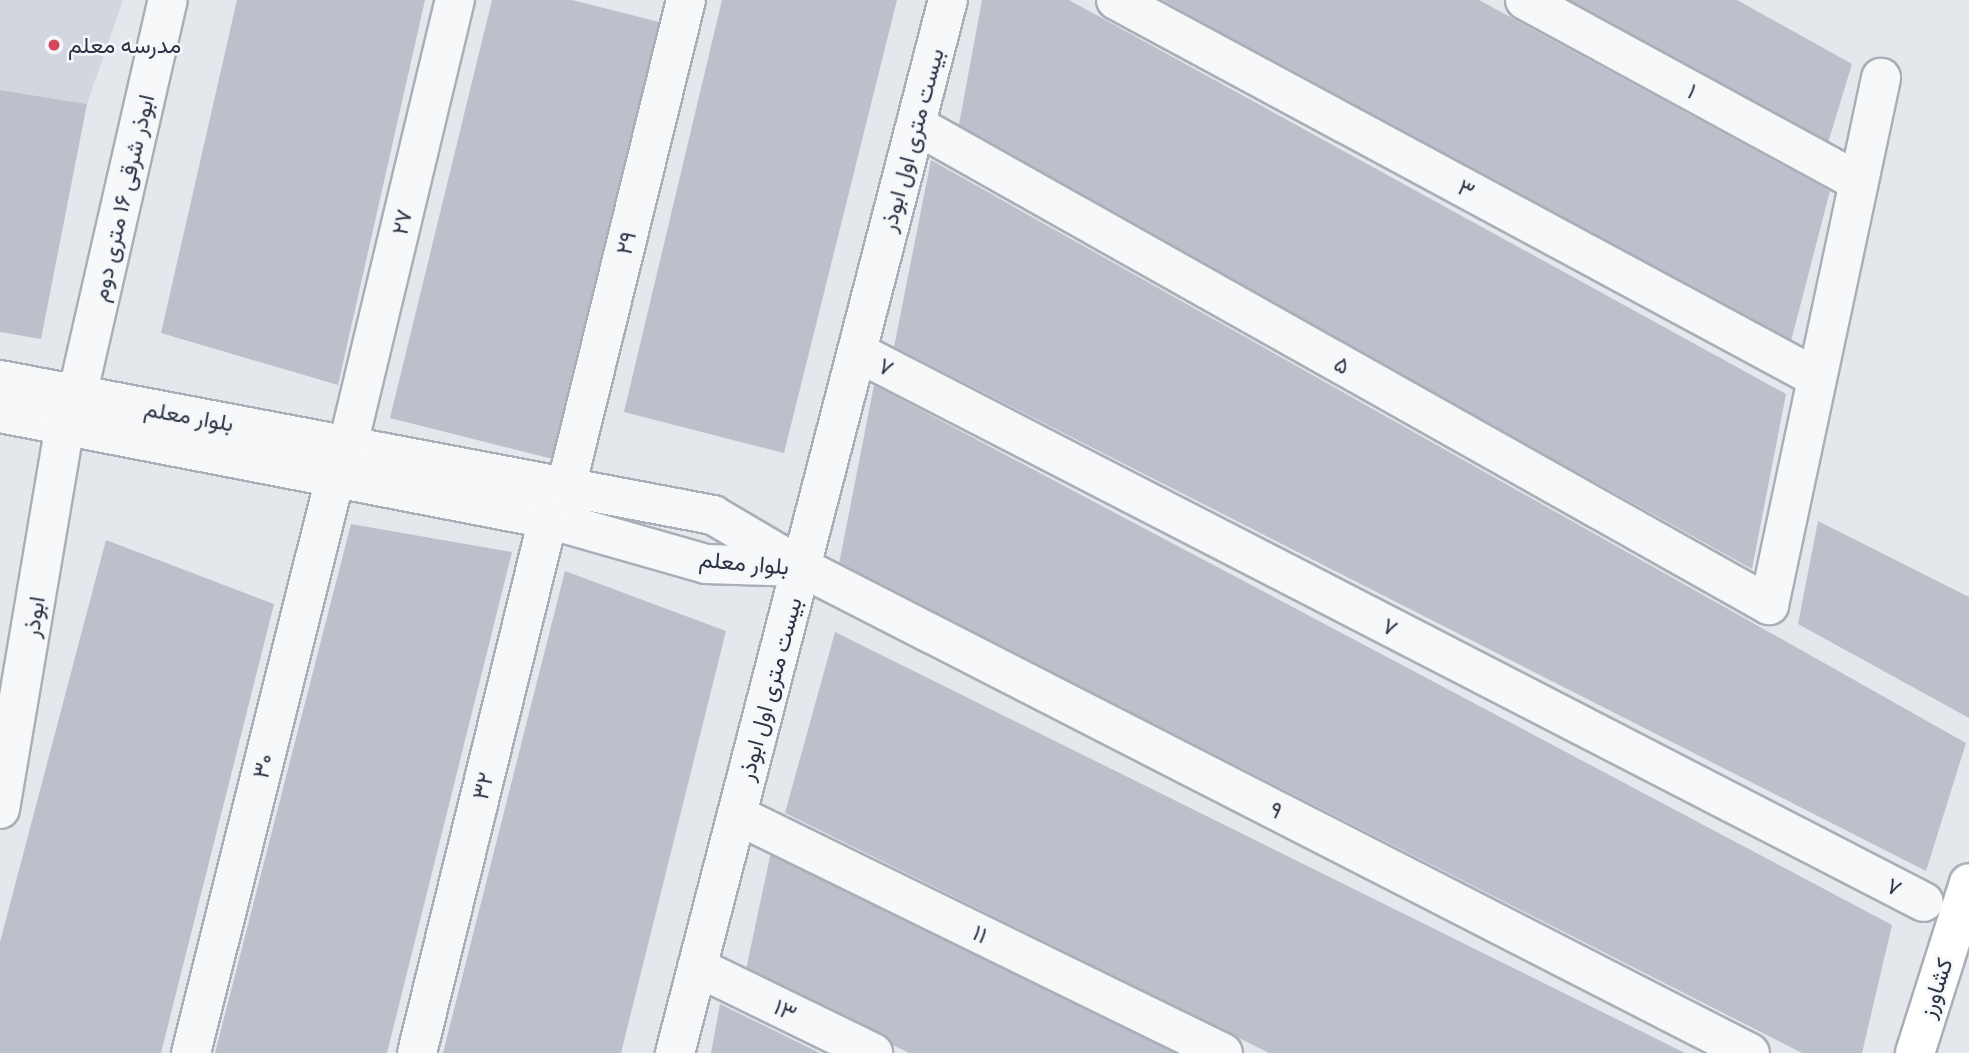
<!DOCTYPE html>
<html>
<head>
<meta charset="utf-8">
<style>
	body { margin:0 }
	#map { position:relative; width:1969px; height:1053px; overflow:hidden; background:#e4e7ec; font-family:"Archivo Narrow",Vazirmatn,sans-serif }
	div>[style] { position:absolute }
	.built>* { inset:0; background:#d2d6de }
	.building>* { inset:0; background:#bbc0ca }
	.roads { filter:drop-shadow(2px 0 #a9aeb7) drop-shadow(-2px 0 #a9aeb7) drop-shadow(0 2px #a9aeb7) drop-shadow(0 -2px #a9aeb7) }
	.minor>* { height:38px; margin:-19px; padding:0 19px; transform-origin:19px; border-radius:19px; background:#f7f8fa }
	.major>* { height:38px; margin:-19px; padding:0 19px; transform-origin:19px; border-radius:19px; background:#fff }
	.dots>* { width:19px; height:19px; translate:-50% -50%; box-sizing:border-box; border:4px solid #f4f6f9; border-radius:50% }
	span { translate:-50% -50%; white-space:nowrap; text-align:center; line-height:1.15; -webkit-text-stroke:5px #f4f6f9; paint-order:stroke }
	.poi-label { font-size:23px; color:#2b3445 }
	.left { translate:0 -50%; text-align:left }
	.street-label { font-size:23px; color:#2b3445 }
</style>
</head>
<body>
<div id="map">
	<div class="built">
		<div style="clip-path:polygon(0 0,123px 0,87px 104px,0 90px)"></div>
	</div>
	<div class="building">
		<div style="clip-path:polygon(237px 0,425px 0,338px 385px,161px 333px)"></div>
		<div style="clip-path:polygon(492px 0,572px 0,659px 22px,553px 459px,390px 418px)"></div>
		<div style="clip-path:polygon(722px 0,897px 0,784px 453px,624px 412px)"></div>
		<div style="clip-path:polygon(982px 0,1069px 0,1786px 394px,1752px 569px,958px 130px)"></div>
		<div style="clip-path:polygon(1162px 0,1479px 0,1830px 191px,1790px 345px)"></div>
		<div style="clip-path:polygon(1566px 0,1737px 0,1852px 64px,1827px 146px)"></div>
		<div style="clip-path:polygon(0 90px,87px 104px,41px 339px,0 332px)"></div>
		<div style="clip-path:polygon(931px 160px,1966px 743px,1926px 871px,894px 347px)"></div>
		<div style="clip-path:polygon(874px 385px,1892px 925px,1862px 1053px,1802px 1053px,839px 564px)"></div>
		<div style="clip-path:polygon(1818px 521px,1969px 597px,1969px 718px,1798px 624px)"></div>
		<div style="clip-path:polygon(351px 524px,512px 552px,387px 1053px,215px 1053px)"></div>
		<div style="clip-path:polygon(106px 540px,274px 604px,161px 1053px,0 1053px,0 942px)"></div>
		<div style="clip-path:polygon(565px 571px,726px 631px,621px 1053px,443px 1053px)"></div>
		<div style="clip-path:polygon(835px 632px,1685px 1053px,1269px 1053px,785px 813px)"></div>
		<div style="clip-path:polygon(771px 852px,1177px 1053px,909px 1053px,745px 974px)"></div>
		<div style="clip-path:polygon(720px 1004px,820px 1053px,711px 1053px)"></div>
	</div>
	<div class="roads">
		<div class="minor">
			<div style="left:1116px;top:0;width:796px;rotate:28.33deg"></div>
			<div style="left:1525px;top:0;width:380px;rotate:28.6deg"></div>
			<div style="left:916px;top:125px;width:979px;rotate:29.37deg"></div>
			<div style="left:1769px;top:605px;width:539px;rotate:-78deg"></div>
			<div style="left:857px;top:352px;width:1200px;rotate:27.27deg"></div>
			<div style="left:0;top:380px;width:726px;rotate:10.72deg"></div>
			<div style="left:713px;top:515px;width:102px;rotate:30.6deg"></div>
			<div style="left:801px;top:567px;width:95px;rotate:-178.2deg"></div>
			<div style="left:706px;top:564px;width:164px;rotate:-164.1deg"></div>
			<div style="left:548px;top:519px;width:558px;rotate:-169.05deg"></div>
			<div style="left:348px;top:445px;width:458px;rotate:-76.5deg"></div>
			<div style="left:566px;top:487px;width:502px;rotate:-76.16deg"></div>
			<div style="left:801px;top:567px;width:1066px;rotate:27.12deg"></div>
			<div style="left:0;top:809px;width:389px;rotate:-80.4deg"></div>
			<div style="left:65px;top:425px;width:31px;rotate:-68deg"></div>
			<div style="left:77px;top:396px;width:406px;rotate:-77.1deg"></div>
			<div style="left:737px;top:815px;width:541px;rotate:26.09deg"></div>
			<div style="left:697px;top:967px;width:196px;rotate:26deg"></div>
			<div style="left:191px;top:1053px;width:593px;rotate:-75.94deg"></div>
			<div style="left:417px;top:1053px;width:550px;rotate:-76.22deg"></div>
			<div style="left:675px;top:1053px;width:1088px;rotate:-75.47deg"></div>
		</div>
		<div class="major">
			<div style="left:1915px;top:1053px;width:178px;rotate:-72.4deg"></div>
		</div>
	</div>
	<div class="dots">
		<div style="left:54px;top:45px;background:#d1495b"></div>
	</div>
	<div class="poi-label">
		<span class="left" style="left:68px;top:45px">مدرسه معلم</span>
	</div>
	<div class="street-label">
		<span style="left:1692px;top:91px;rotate:29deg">۱</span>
		<span style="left:912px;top:140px;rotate:-75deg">بیست متری اول ابوذر</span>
		<span style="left:1466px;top:189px;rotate:28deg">۳</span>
		<span style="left:123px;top:198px;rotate:-77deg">ابوذر شرقی ۱۶ متری دوم</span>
		<span style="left:402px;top:222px;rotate:-77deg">۲۷</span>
		<span style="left:626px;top:243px;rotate:-76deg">۲۹</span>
		<span style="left:1342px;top:365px;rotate:29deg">۵</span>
		<span style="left:886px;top:367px;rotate:27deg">۷</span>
		<span style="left:189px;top:416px;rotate:10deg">بلوار معلم</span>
		<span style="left:744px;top:563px;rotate:5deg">بلوار معلم</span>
		<span style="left:34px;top:617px;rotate:-81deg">ابوذر</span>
		<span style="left:1390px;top:627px;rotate:27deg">۷</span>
		<span style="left:770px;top:689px;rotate:-75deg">بیست متری اول ابوذر</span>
		<span style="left:263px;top:766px;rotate:-76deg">۳۰</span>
		<span style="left:483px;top:786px;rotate:-76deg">۳۲</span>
		<span style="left:1276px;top:810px;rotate:27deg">۹</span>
		<span style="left:1894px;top:887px;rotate:27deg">۷</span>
		<span style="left:980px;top:934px;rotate:26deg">۱۱</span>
		<span style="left:1936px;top:988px;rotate:-72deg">کشاورز</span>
		<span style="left:785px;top:1010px;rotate:26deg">۱۳</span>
	</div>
</div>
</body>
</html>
